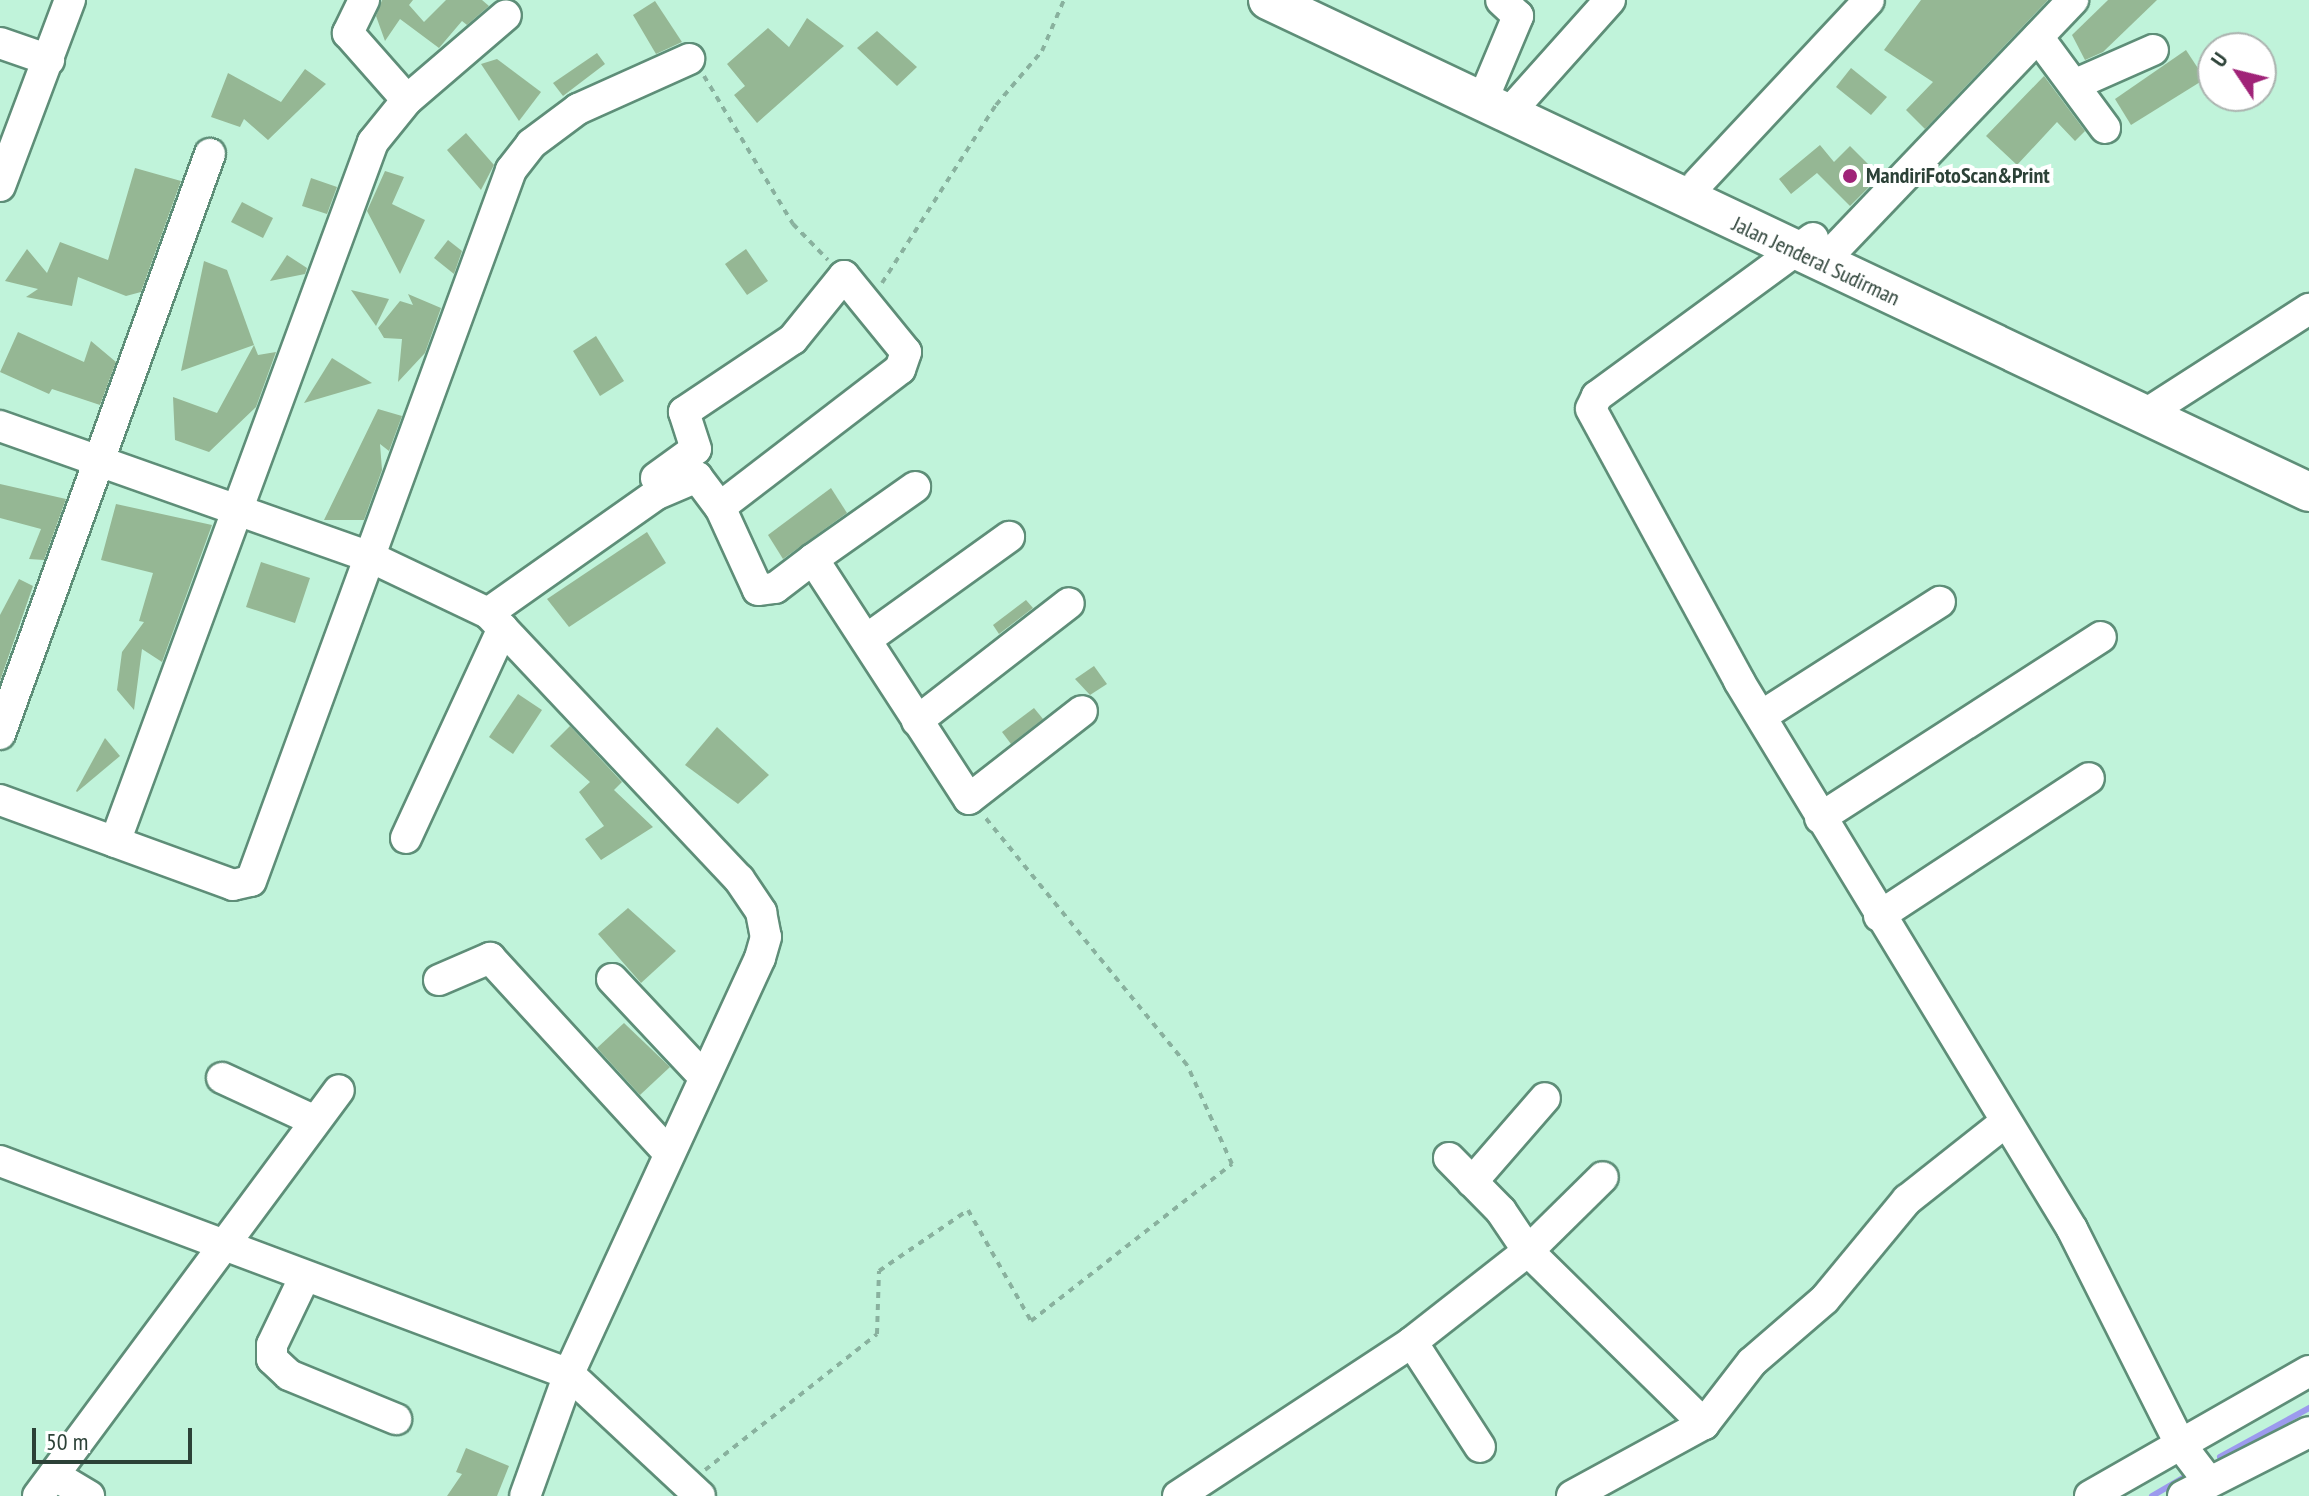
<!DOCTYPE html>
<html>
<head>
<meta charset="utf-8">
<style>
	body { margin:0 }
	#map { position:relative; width:2309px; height:1496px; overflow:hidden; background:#c0f3da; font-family:"PT Sans Narrow",sans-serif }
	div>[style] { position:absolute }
	.stream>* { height:6px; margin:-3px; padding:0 3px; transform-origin:3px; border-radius:3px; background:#9c9aee }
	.building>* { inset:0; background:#95b794 }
	.path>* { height:4px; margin-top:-2px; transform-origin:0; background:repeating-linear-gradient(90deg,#89b19e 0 6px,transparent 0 12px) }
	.roads { filter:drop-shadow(2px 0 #5e8e78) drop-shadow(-2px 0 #5e8e78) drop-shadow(0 2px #5e8e78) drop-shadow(0 -2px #5e8e78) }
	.minor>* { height:30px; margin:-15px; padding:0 15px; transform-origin:15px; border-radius:15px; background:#fff }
	.major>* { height:38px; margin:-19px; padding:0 19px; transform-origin:19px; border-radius:19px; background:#fff }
	.dots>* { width:22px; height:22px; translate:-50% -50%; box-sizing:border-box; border:4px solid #fff; border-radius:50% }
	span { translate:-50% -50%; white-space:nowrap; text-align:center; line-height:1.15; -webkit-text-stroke:8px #fff; paint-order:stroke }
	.poi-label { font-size:22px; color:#2c4137; font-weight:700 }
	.left { translate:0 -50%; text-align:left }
	.street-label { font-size:22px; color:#2c4137 }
	.north { position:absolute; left:2197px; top:32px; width:80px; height:80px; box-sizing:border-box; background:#fff; border:2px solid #abb3af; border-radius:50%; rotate:305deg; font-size:22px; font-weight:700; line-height:32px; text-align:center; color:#2c4137 }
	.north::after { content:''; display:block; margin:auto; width:28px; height:36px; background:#a02378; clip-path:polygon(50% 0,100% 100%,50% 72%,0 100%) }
	.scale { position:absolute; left:32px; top:1428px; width:160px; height:36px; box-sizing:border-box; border:4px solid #2c4137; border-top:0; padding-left:10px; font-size:24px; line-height:28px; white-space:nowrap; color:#2c4137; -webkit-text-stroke:6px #fff; paint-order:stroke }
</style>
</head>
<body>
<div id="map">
	<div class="stream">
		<div style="left:2220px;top:1457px;width:102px;rotate:-28.8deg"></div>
		<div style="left:2152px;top:1496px;width:44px;rotate:-30.1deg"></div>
	</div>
	<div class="building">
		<div style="clip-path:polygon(382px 0,413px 0,409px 5px,424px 22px,446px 0,482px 0,489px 6px,467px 25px,462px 21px,439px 48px,400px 19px,385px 41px,376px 16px)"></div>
		<div style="clip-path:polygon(1921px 0,2048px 0,1925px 129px,1906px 110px,1933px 82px,1884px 50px)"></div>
		<div style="clip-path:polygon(2108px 0,2157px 0,2103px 52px,2085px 60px,2072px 35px)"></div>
		<div style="clip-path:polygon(655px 1px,682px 42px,656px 54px,633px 15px)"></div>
		<div style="clip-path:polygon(807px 18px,844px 46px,757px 123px,734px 95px,745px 86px,727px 64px,768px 28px,789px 47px)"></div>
		<div style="clip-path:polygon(877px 31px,917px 67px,897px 86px,857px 48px)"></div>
		<div style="clip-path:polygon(2186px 50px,2205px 79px,2131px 125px,2115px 99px)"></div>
		<div style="clip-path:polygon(597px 53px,605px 64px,563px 96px,553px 83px)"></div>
		<div style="clip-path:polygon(497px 59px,541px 92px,519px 121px,481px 64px)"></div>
		<div style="clip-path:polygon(1851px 68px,1887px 97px,1871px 115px,1836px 87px)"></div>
		<div style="clip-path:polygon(305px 69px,326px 84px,268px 140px,244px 119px,240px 127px,211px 117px,228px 73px,281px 102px)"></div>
		<div style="clip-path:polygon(2044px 76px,2085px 131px,2075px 141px,2057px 122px,2017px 165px,1986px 136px)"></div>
		<div style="clip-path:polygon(466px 133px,494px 165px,481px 190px,447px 150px)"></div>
		<div style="clip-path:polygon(1820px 145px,1834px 162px,1850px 146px,1880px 176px,1850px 206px,1817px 173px,1791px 194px,1779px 179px)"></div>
		<div style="clip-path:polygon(135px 168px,181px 181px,141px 292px,126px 296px,78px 277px,72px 306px,26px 297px,38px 289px,5px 281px,27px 249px,47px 273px,60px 242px,108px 260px)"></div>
		<div style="clip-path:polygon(385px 171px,404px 177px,392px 204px,425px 220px,400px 274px,367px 211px)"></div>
		<div style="clip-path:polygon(311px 178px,337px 187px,327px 214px,302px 206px)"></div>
		<div style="clip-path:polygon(242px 202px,273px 218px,263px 238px,231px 222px)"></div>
		<div style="clip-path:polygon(448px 240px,462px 251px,454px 274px,434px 258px)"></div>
		<div style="clip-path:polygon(746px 249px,768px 281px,747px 295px,725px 264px)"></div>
		<div style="clip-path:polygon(287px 255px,307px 268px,305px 274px,270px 281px)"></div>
		<div style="clip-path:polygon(204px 261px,227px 270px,254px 345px,181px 371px)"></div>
		<div style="clip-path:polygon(351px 290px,389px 299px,376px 326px)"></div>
		<div style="clip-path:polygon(408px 294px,441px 308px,425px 353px,398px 382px,402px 339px,384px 338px,378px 328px,400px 301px,413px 305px)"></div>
		<div style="clip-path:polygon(18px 332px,84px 362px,91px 341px,116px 362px,100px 405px,52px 389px,49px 394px,0 372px)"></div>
		<div style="clip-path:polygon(596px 336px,624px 381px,600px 396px,573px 351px)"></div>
		<div style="clip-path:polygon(254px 345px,258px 355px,276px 352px,256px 407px,209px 452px,175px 440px,173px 397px,217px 413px)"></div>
		<div style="clip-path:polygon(332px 358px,372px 383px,304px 403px)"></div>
		<div style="clip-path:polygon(378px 409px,402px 416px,389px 451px,380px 444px,382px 470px,364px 520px,324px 520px)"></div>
		<div style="clip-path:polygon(0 484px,66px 499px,44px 560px,29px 559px,41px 529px,0 518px)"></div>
		<div style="clip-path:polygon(831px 488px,847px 513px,783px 559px,768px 535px)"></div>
		<div style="clip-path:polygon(116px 504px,212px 525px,162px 662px,142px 649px,134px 710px,117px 690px,122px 652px,144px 622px,139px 621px,153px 573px,101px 560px)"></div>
		<div style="clip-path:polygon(647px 532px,666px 563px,569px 627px,547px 599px)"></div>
		<div style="clip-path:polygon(261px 562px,310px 578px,295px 623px,246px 607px)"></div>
		<div style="clip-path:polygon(19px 579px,33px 586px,0 681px,0 615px)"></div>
		<div style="clip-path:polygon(1026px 600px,1033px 608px,999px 634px,993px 625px)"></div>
		<div style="clip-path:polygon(1094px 666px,1107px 684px,1090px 695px,1075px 679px)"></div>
		<div style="clip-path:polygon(518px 694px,542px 710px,513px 754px,489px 737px)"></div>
		<div style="clip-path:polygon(1034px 708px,1043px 719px,1011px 744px,1002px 732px)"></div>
		<div style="clip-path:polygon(570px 726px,622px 782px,614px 790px,653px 827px,601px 860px,585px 839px,604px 826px,579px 792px,590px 782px,550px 746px)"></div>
		<div style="clip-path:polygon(717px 727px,769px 775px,738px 804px,685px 765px)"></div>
		<div style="clip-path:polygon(105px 738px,120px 756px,77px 792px,76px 791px)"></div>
		<div style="clip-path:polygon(628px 908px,676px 951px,641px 983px,598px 934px)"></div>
		<div style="clip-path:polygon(624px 1023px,670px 1067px,640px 1095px,597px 1048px)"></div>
		<div style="clip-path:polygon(466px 1448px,509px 1466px,497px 1496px,447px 1496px,462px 1474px,456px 1472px)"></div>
	</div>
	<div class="path">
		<div style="left:704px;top:76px;width:173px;rotate:59deg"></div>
		<div style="left:793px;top:224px;width:50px;rotate:45.8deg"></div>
		<div style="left:882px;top:283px;width:211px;rotate:-57.4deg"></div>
		<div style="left:996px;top:105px;width:71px;rotate:-49.6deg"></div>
		<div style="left:1042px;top:51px;width:56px;rotate:-66.7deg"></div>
		<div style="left:705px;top:1470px;width:219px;rotate:-38.3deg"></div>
		<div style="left:877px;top:1334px;width:63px;rotate:-88.2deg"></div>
		<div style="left:879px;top:1271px;width:108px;rotate:-34.4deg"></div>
		<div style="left:968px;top:1210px;width:128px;rotate:60.4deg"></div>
		<div style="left:1031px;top:1321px;width:255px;rotate:-38deg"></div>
		<div style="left:1232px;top:1164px;width:109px;rotate:-114.4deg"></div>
		<div style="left:1187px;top:1065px;width:321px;rotate:-129.2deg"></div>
	</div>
	<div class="roads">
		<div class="minor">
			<div style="left:364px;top:0;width:37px;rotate:116deg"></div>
			<div style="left:348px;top:33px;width:89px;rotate:48.6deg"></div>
			<div style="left:2038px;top:37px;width:113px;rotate:53.6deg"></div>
			<div style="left:0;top:43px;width:52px;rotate:19.1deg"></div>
			<div style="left:2076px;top:84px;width:84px;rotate:-23.8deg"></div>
			<div style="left:1489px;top:85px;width:75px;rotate:-67.2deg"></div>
			<div style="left:1518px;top:16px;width:23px;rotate:-137deg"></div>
			<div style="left:1508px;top:114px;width:153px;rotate:-48.2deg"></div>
			<div style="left:1698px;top:183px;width:250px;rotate:-46.9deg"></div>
			<div style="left:0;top:186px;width:199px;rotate:-69.4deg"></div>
			<div style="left:1813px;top:238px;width:268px;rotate:143.8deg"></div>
			<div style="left:1597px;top:396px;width:14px;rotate:115deg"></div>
			<div style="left:1591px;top:409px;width:310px;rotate:61.4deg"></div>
			<div style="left:1739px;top:681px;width:641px;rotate:58.71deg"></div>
			<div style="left:2072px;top:1229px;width:241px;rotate:63.3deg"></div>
			<div style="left:2180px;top:1444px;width:48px;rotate:52.7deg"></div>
			<div style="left:1837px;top:247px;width:342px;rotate:-46.3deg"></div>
			<div style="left:2147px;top:413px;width:193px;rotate:-32.7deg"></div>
			<div style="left:0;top:426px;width:393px;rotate:19.5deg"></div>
			<div style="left:370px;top:557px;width:131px;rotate:25.4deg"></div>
			<div style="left:488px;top:613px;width:366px;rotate:46.7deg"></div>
			<div style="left:739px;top:879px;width:40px;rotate:56deg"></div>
			<div style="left:761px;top:912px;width:25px;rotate:79deg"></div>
			<div style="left:766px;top:937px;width:22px;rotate:106deg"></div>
			<div style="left:760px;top:958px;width:458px;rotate:114.7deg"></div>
			<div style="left:569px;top:1374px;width:130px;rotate:109.8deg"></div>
			<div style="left:656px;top:478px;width:49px;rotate:-35.9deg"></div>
			<div style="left:696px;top:449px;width:39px;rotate:-108deg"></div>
			<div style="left:684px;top:412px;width:131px;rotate:-33.8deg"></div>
			<div style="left:793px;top:339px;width:81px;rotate:-51deg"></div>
			<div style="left:844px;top:276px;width:98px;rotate:50.8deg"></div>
			<div style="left:906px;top:352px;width:18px;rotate:109deg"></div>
			<div style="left:900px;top:369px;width:227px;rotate:142.5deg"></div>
			<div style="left:813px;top:559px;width:125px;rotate:-35.2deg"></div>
			<div style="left:488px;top:613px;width:204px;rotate:-35.2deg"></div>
			<div style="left:655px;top:495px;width:46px;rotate:-23.2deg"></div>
			<div style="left:697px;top:477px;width:38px;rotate:53deg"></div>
			<div style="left:720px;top:507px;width:91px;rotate:65.4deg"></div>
			<div style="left:758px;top:590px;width:17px;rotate:-7deg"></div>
			<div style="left:775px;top:588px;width:48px;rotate:-37.3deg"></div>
			<div style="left:813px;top:559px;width:286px;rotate:57deg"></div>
			<div style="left:969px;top:799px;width:143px;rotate:-37.9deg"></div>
			<div style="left:867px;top:639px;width:175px;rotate:-35.7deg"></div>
			<div style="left:1763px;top:715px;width:210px;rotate:-32.6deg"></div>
			<div style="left:917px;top:721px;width:192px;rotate:-37.8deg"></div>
			<div style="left:0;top:734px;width:617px;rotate:-70.1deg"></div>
			<div style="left:0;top:800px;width:248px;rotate:20deg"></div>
			<div style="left:233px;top:885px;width:18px;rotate:-13deg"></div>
			<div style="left:251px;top:881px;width:757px;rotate:-69.91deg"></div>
			<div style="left:511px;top:170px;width:33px;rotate:-52deg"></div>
			<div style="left:531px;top:144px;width:59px;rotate:-36.7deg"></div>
			<div style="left:578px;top:109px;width:122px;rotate:-24.2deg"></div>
			<div style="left:1820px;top:818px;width:334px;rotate:-32.8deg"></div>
			<div style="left:406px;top:838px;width:231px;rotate:-65.2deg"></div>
			<div style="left:115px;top:842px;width:746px;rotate:-69.77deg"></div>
			<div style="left:373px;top:142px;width:54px;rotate:-51deg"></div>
			<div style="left:407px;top:100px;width:130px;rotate:-40.6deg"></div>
			<div style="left:1879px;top:916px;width:251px;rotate:-33.3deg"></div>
			<div style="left:612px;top:979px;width:133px;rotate:46.8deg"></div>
			<div style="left:439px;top:980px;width:56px;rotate:-23.3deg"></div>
			<div style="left:490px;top:958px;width:262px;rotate:47.5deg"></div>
			<div style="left:222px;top:1078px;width:100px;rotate:24.8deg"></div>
			<div style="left:1449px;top:1158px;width:74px;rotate:45.5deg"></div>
			<div style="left:1501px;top:1211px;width:48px;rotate:56deg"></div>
			<div style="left:1528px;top:1251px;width:247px;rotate:44.5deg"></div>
			<div style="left:0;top:1161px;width:608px;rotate:20.52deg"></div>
			<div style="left:569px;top:1374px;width:179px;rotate:43deg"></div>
			<div style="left:1472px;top:1182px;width:111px;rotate:-49deg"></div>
			<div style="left:305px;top:1276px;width:76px;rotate:115.6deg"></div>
			<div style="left:272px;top:1345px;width:14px;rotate:90deg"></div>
			<div style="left:272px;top:1359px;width:23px;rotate:43deg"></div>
			<div style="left:289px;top:1375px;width:116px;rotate:22.4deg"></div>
			<div style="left:1412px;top:1342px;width:125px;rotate:57.1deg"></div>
			<div style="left:54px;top:1475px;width:41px;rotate:31deg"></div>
			<div style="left:38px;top:1496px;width:505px;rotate:-53.45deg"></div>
			<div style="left:1178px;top:1496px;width:280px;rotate:-33.3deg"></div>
			<div style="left:1412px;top:1342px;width:147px;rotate:-38.1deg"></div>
			<div style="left:1528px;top:1251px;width:105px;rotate:-44.6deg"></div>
			<div style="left:1572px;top:1496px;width:150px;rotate:-28.6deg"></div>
			<div style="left:1704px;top:1424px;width:78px;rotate:-52.3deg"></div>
			<div style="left:1752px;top:1362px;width:96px;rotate:-40.8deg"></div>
			<div style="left:1825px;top:1299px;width:129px;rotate:-50.4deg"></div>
			<div style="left:1907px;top:1200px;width:122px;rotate:-38.4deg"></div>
			<div style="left:2090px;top:1496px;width:252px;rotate:-29.7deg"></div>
			<div style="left:2183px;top:1496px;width:141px;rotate:-26.9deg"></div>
		</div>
		<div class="major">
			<div style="left:1268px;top:0;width:1151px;rotate:25.3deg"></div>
		</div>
	</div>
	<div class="dots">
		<div style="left:1850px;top:176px;background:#a02378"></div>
	</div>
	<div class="poi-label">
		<span class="left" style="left:1866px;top:176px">MandiriFotoScan&amp;Print</span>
	</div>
	<div class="street-label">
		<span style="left:1816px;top:261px;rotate:25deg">Jalan Jenderal Sudirman</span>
	</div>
	<div class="north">U</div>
	<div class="scale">50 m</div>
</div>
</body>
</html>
